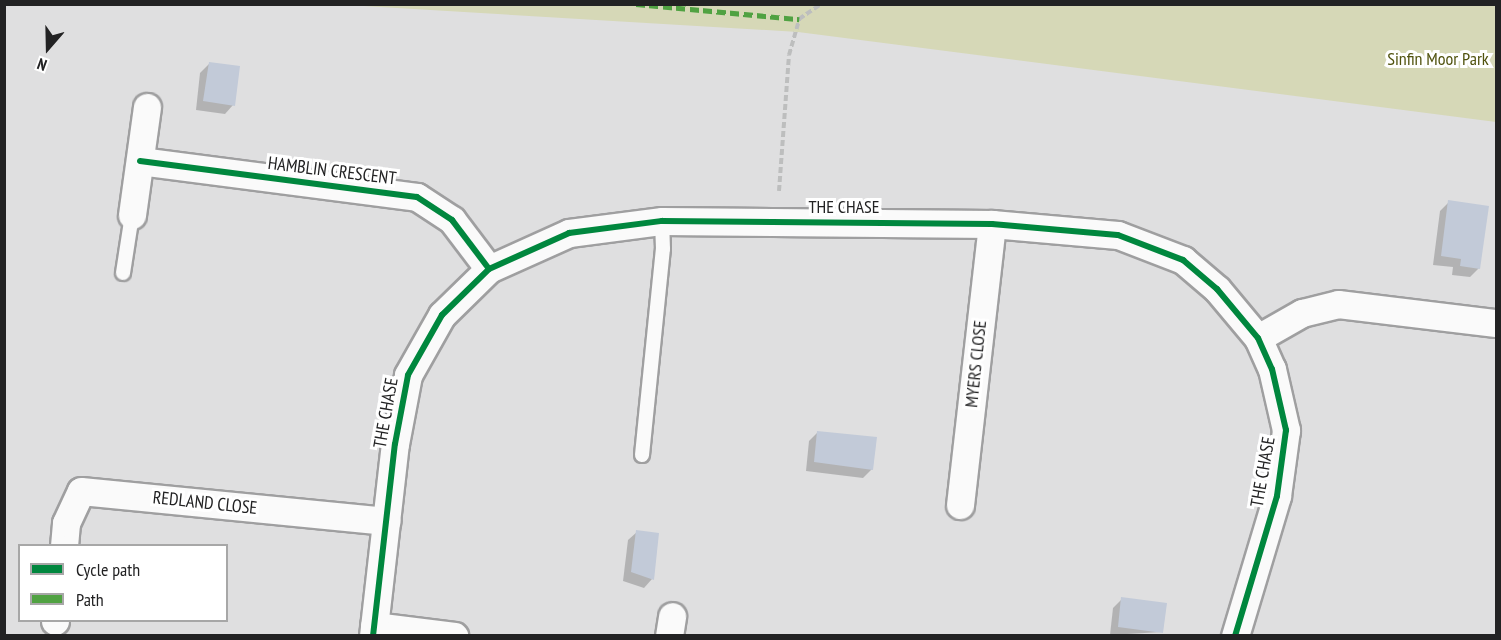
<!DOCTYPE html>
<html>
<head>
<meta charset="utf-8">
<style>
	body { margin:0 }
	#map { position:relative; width:1501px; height:640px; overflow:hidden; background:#dfdfe0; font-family:"PT Sans Narrow",sans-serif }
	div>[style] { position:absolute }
	.green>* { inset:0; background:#d6d8b7 }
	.shadow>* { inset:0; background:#0003 }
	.building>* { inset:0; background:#c2cad8 }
	.path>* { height:4px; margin-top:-2px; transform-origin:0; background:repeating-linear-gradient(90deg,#bdbebe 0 6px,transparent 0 9px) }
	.roads { filter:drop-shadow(2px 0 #9f9fa0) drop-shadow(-2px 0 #9f9fa0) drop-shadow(0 2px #9f9fa0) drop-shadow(0 -2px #9f9fa0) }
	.lane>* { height:14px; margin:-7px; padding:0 7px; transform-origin:7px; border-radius:7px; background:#fafafa }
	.street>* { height:27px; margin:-13.5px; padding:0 13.5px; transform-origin:13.5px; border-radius:13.5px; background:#fafafa }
	.quiet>* { height:4.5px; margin-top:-2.25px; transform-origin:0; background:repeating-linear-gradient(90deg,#50a242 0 9px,transparent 0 13.5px) }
	.cycleway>* { height:6px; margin:-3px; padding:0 3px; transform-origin:3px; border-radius:3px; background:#00873e }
	span { translate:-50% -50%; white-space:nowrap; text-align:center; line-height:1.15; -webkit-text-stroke:6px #fff; paint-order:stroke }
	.park-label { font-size:18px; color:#51530f }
	.street-label { font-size:18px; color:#222223 }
	.frame { position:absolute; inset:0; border:6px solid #222223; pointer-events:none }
	.legend { position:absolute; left:18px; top:544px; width:210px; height:78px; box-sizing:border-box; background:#fff; border:2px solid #a7a7a7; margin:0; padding:8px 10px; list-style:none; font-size:18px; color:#222223 }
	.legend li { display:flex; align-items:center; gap:12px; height:30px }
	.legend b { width:30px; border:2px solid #a7a7a7 }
	.north { position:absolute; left:18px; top:18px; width:60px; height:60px; -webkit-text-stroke:4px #fff; paint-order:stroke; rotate:200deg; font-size:16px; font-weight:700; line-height:24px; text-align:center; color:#222223 }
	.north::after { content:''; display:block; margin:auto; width:21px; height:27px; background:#222223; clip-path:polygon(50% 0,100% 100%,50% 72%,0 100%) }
</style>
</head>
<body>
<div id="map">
	<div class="green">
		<div style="clip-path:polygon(347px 5px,1496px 5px,1496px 122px,798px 32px)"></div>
	</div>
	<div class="shadow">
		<div style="clip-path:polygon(209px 64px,233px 105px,225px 114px,196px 110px,200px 73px)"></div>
		<div style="clip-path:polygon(1449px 202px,1479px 268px,1470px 277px,1452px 275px,1453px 267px,1433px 265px,1440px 211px)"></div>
		<div style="clip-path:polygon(818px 432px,872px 469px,863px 478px,806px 471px,809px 441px)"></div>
		<div style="clip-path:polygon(637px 532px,652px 579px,644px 588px,623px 581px,628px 540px)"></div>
		<div style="clip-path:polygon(1122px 599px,1162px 632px,1110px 635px,1113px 608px)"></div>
	</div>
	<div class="building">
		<div style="clip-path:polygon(209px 62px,240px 66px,235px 106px,203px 101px)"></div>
		<div style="clip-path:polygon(1448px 200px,1489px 206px,1480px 269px,1460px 266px,1461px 259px,1441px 256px)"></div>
		<div style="clip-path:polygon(817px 431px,877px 437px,873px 470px,814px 462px)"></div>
		<div style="clip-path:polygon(636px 530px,659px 533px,654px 580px,631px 572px)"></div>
		<div style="clip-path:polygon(1121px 597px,1167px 603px,1163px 633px,1118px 627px)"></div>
	</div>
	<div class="path">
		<div style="left:779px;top:191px;width:136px;rotate:-85.8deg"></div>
		<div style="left:789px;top:55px;width:37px;rotate:-74deg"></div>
		<div style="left:799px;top:19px;width:27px;rotate:-34deg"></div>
	</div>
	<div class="roads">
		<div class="lane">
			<div style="left:123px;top:273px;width:59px;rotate:-81.2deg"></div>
			<div style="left:642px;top:455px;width:207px;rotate:-84.2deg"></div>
			<div style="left:663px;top:249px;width:28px;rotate:-92deg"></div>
		</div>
		<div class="street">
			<div style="left:140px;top:161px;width:279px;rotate:7.4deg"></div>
			<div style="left:417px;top:197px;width:42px;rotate:33.3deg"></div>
			<div style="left:452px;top:220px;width:61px;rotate:52.9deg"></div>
			<div style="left:132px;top:215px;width:109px;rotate:-82.1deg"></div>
			<div style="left:1258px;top:338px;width:51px;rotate:-29.6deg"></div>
			<div style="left:1302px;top:313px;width:37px;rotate:-14deg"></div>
			<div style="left:1338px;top:304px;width:159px;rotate:6.9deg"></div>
			<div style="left:960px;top:505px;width:283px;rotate:-83.5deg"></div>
			<div style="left:64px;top:546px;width:23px;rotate:-85deg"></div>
			<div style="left:66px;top:523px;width:35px;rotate:-65deg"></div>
			<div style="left:81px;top:491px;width:307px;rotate:5.6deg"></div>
			<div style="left:55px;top:621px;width:1px;rotate:-90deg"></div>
			<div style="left:374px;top:626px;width:81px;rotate:7.1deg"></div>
			<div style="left:373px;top:636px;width:193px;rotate:-83.5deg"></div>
			<div style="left:395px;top:444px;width:70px;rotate:-79.3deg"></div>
			<div style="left:408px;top:375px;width:69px;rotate:-60.5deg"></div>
			<div style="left:442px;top:315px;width:66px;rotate:-44.4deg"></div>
			<div style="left:489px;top:269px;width:88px;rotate:-24.2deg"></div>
			<div style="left:569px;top:233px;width:94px;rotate:-7.4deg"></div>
			<div style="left:662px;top:221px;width:330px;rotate:0.5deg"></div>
			<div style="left:992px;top:224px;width:126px;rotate:5deg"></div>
			<div style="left:1118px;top:235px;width:70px;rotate:21deg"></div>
			<div style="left:1183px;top:260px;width:45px;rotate:40.5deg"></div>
			<div style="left:1217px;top:289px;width:64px;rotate:50.1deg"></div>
			<div style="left:1258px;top:338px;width:34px;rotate:66deg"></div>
			<div style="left:1272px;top:369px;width:63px;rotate:77.1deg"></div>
			<div style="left:1286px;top:430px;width:67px;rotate:97.8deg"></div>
			<div style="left:1277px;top:496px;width:146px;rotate:106.7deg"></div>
			<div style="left:669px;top:636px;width:20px;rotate:-81deg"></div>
		</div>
	</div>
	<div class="quiet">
		<div style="left:636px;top:4px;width:164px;rotate:5.3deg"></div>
	</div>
	<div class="cycleway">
		<div style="left:140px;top:161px;width:279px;rotate:7.4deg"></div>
		<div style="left:417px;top:197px;width:42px;rotate:33.3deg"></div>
		<div style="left:452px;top:220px;width:61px;rotate:52.9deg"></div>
		<div style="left:373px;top:636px;width:193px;rotate:-83.5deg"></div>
		<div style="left:395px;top:444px;width:70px;rotate:-79.3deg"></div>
		<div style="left:408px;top:375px;width:69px;rotate:-60.5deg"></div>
		<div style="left:442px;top:315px;width:66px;rotate:-44.4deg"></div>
		<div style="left:489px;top:269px;width:88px;rotate:-24.2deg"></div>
		<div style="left:569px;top:233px;width:94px;rotate:-7.4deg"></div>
		<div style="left:662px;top:221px;width:330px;rotate:0.5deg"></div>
		<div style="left:992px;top:224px;width:126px;rotate:5deg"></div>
		<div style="left:1118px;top:235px;width:70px;rotate:21deg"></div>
		<div style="left:1183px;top:260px;width:45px;rotate:40.5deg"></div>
		<div style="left:1217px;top:289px;width:64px;rotate:50.1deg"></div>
		<div style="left:1258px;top:338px;width:34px;rotate:66deg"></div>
		<div style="left:1272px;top:369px;width:63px;rotate:77.1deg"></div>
		<div style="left:1286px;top:430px;width:67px;rotate:97.8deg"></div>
		<div style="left:1277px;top:496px;width:146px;rotate:106.7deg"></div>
	</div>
	<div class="park-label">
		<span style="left:1438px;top:59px">Sinfin Moor Park</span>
	</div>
	<div class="street-label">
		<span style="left:332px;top:171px;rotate:7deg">HAMBLIN CRESCENT</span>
		<span style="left:844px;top:207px">THE CHASE</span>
		<span style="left:976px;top:364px;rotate:-84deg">MYERS CLOSE</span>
		<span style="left:386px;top:413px;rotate:-80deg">THE CHASE</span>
		<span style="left:1263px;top:472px;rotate:-80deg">THE CHASE</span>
		<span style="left:205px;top:503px;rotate:6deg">REDLAND CLOSE</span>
	</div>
	<div class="frame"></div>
	<ul class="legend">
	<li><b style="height:8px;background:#00873e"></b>Cycle path</li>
	<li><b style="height:8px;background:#50a242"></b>Path</li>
	</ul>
	<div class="north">N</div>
</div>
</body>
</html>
